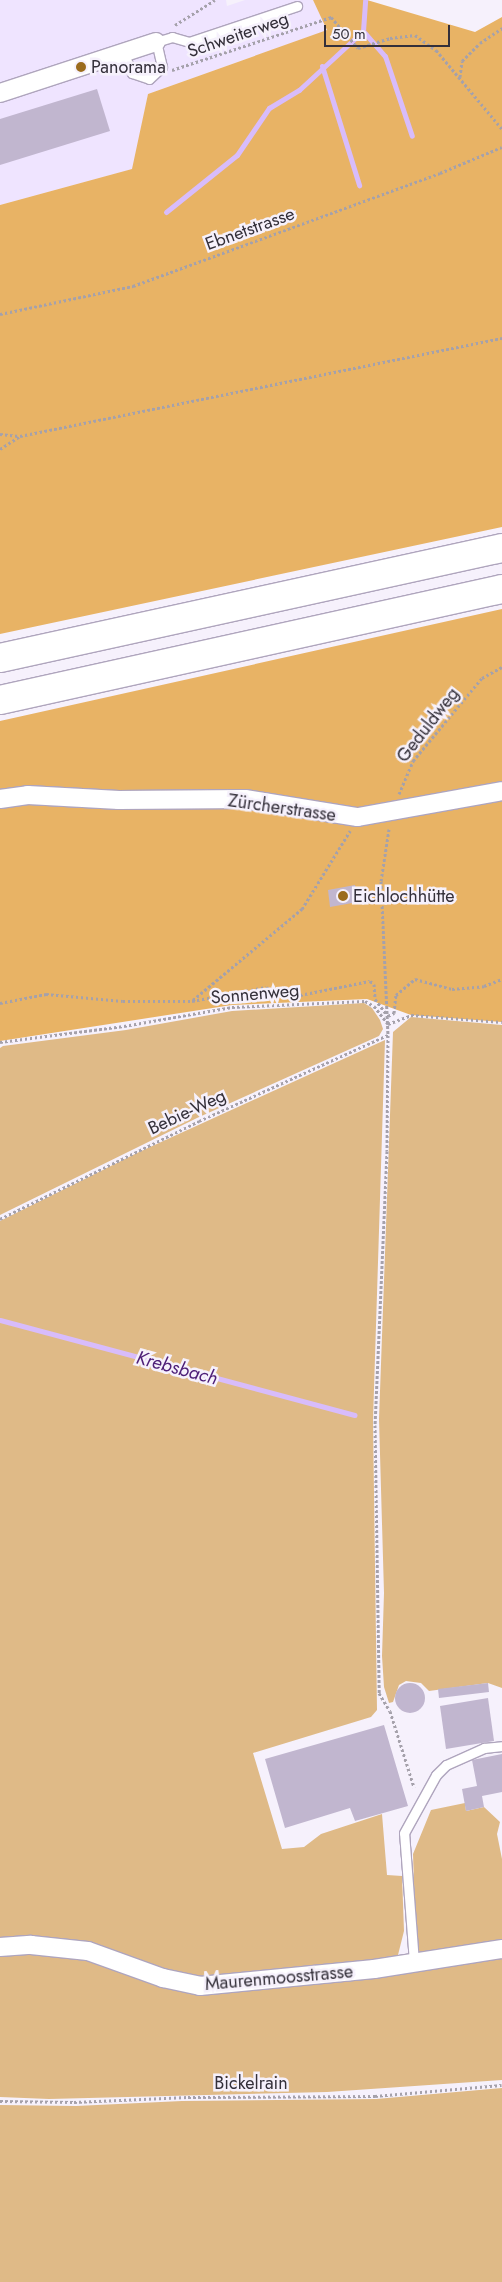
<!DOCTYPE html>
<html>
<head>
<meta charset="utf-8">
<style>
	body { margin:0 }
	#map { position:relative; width:502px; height:2282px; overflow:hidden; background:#f6f1fc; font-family:Jost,sans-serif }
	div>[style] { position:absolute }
	.built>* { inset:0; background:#efe4ff }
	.green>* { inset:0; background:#dfba87 }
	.forest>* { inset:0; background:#e8b365 }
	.stream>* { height:5px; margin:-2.5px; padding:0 2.5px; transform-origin:2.5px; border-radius:2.5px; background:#d8bcfb }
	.building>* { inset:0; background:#c1b6cf }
	.round { border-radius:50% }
	.path>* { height:3px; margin-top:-1.5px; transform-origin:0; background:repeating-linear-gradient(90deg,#a5a1ab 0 2.5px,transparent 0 5px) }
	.roads { filter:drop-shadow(1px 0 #afa5bd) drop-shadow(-1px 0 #afa5bd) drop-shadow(0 1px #afa5bd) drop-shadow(0 -1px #afa5bd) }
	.lane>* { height:9px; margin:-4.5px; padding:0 4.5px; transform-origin:4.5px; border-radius:4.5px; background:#fff }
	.street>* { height:18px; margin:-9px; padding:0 9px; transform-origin:9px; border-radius:9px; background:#fff }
	.highway>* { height:28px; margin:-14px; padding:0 14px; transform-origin:14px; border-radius:14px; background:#fff }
	.dots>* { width:14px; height:14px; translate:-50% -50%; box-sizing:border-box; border:2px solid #f6f1fc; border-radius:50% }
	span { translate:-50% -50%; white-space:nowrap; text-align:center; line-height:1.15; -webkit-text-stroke:5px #f6f1fc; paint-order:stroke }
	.street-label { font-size:18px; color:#34303a }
	.poi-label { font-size:18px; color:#34303a }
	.left { translate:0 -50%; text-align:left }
	.water-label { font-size:19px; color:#4f2078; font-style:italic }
	.scale { position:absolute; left:324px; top:25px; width:126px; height:22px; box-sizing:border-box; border:2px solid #34303a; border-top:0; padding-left:6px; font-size:15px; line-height:18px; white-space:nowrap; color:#34303a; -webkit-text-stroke:4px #f6f1fc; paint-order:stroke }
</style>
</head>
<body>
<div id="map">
	<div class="built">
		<div style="clip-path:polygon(0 0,226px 0,227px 6px,245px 0,313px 0,328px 30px,148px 94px,133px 169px,0 205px)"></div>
	</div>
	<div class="green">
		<div style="clip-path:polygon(364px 1003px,372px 1008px,380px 1020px,383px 1029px,379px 1036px,197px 1118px,0 1215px,0 1048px,3px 1046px,126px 1030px,232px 1011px)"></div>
		<div style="clip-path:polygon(411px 1017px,502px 1025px,502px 1688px,488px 1683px,429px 1691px,421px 1683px,406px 1681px,399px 1685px,393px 1702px,389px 1703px,384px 1687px,382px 1656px,384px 1593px,379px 1419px,393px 1032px)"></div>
		<div style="clip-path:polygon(385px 1040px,373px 1421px,377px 1710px,371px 1717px,253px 1753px,282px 1849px,304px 1847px,321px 1834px,382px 1814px,387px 1875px,402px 1876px,404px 1931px,398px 1955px,387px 1962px,189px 1979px,0 1943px,0 1221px,137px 1153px)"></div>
		<div style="clip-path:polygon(465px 1803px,466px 1811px,484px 1807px,500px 1822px,497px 1834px,502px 1859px,502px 1945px,420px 1953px,416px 1942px,413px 1854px,431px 1810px)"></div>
		<div style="clip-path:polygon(0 1950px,87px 1955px,163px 1982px,502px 1953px,502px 2080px,327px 2092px,49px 2099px,0 2097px)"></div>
		<div style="clip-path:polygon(502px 2088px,502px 2282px,0 2282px,0 2105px,76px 2106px,182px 2101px,376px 2099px)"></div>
	</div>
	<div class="forest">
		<div style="clip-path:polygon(313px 0,367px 0,475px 32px,502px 17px,502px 527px,0 634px,0 205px,132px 169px,148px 94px,327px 30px)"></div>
		<div style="clip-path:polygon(502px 609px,502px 1022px,411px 1015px,367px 999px,232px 1005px,0 1041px,0 721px)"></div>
	</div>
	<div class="stream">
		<div style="left:363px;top:31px;width:33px;rotate:49deg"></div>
		<div style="left:385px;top:56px;width:84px;rotate:71.4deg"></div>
		<div style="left:322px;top:66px;width:125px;rotate:72.7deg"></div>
		<div style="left:166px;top:212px;width:91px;rotate:-38.8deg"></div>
		<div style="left:237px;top:155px;width:57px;rotate:-55.8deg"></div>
		<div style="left:269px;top:108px;width:35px;rotate:-31deg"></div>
		<div style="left:299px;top:90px;width:87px;rotate:-42.7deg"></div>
		<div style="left:363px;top:31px;width:31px;rotate:-86deg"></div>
		<div style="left:0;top:1320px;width:367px;rotate:15deg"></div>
	</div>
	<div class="building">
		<div style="clip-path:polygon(97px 89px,110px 131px,0 165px,0 119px)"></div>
		<div style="clip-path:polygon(355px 885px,358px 902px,330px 907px,328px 890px)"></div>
		<div style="clip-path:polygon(488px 1683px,489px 1692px,439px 1698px,438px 1689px)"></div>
		<div class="round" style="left:395px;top:1683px;width:30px;height:30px"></div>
		<div style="clip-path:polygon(488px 1698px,494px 1741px,446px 1749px,440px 1706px)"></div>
		<div style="clip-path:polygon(384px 1725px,408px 1806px,355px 1821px,350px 1808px,285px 1828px,265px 1759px)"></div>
		<div style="clip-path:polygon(502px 1754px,502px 1792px,482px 1796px,484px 1807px,466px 1811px,462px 1789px,477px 1786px,472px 1760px)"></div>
	</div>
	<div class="path">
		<div style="left:175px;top:25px;width:47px;rotate:-32deg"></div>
		<div style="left:172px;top:70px;width:168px;rotate:-18.4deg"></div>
		<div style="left:331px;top:17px;width:41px;rotate:48.9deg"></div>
		<div style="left:358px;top:48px;width:34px;rotate:-17deg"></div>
		<div style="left:390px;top:38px;width:25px;rotate:-7deg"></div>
		<div style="left:415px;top:35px;width:26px;rotate:36deg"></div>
		<div style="left:436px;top:50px;width:103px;rotate:50.1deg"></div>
		<div style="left:460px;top:77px;width:16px;rotate:-83deg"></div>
		<div style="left:462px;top:61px;width:25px;rotate:-45deg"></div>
		<div style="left:480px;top:43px;width:27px;rotate:-34deg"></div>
		<div style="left:0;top:314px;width:136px;rotate:-11.9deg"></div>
		<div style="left:133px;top:286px;width:327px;rotate:-20.2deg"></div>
		<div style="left:440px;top:173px;width:67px;rotate:-22.8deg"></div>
		<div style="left:0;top:434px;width:19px;rotate:6deg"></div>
		<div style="left:0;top:449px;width:24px;rotate:-33deg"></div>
		<div style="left:20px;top:436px;width:492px;rotate:-11.5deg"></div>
		<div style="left:399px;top:794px;width:36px;rotate:-67deg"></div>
		<div style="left:413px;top:761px;width:108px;rotate:-50.3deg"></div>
		<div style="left:482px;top:678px;width:23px;rotate:-29deg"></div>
		<div style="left:389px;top:829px;width:53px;rotate:98.7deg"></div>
		<div style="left:381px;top:881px;width:154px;rotate:87.4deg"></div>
		<div style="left:388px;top:1035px;width:116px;rotate:90.5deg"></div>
		<div style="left:387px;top:1151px;width:274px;rotate:92.5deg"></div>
		<div style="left:375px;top:1425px;width:268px;rotate:89.1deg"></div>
		<div style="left:379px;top:1693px;width:21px;rotate:59deg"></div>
		<div style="left:390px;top:1711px;width:80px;rotate:72.5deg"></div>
		<div style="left:193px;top:1000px;width:142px;rotate:-39.9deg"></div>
		<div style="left:302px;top:909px;width:92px;rotate:-58.4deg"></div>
		<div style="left:0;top:1003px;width:47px;rotate:-11.1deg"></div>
		<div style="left:46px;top:994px;width:77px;rotate:5.2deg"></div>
		<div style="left:123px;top:1001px;width:69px"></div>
		<div style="left:192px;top:1001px;width:75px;rotate:-10.7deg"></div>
		<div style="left:266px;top:987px;width:19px;rotate:28deg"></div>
		<div style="left:283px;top:996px;width:17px;rotate:-3deg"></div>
		<div style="left:300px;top:995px;width:71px;rotate:-11.3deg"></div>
		<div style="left:370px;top:981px;width:5px;rotate:37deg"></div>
		<div style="left:374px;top:984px;width:15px;rotate:86deg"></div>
		<div style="left:375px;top:999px;width:21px;rotate:53deg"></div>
		<div style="left:388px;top:1016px;width:7px;rotate:-27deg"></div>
		<div style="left:394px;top:1013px;width:18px;rotate:-84deg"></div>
		<div style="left:396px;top:995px;width:25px;rotate:-40deg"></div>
		<div style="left:415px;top:979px;width:38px;rotate:15deg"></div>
		<div style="left:452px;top:989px;width:32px;rotate:-5deg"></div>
		<div style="left:484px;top:986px;width:19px;rotate:-21deg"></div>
		<div style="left:0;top:1042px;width:125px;rotate:-7.4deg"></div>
		<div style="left:124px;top:1026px;width:110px;rotate:-10deg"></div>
		<div style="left:232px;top:1007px;width:133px;rotate:-2.6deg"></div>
		<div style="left:365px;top:1001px;width:10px;rotate:29deg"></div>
		<div style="left:374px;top:1006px;width:23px;rotate:52deg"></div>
		<div style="left:388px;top:1024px;width:25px;rotate:-21deg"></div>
		<div style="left:411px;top:1015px;width:91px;rotate:4.4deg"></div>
		<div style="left:0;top:1219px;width:222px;rotate:-26.2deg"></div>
		<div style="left:199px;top:1121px;width:208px;rotate:-24.5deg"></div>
		<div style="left:0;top:2101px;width:74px;rotate:0.8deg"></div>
		<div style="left:74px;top:2102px;width:114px;rotate:-2.5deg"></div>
		<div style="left:188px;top:2097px;width:187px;rotate:-0.3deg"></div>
		<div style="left:375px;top:2096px;width:127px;rotate:-5deg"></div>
	</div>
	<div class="roads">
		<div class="lane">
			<div style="left:123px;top:52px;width:23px;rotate:67deg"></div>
			<div style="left:132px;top:73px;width:18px;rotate:19deg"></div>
			<div style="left:149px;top:79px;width:18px;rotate:-43deg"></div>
			<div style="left:162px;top:67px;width:26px;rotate:-103deg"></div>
			<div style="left:156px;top:42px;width:17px;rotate:-17deg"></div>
			<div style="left:172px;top:37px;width:18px;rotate:16deg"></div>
			<div style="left:189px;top:42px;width:114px;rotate:-18.4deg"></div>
			<div style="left:414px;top:1962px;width:129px;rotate:-94.4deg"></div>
			<div style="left:404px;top:1833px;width:66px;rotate:-61.1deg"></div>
			<div style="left:436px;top:1775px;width:14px;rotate:-45deg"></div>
			<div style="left:446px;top:1765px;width:42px;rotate:-24.1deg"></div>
			<div style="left:484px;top:1748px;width:18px;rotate:-6deg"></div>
		</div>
		<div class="street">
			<div style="left:0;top:93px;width:164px;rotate:-18.1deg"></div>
			<div style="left:0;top:799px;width:28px;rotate:-8deg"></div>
			<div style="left:28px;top:795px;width:91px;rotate:3.1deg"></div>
			<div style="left:119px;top:800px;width:126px;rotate:-0.5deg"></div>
			<div style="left:245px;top:799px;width:114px;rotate:9.1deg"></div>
			<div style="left:358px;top:817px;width:146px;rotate:-10.2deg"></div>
			<div style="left:0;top:1947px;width:31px;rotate:-4deg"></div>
			<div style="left:31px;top:1945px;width:57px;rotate:6deg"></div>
			<div style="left:88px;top:1951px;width:80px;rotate:19.8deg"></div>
			<div style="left:163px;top:1978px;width:38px;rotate:12deg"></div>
			<div style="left:200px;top:1986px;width:175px;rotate:-5.6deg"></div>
			<div style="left:374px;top:1969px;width:130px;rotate:-8.9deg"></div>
		</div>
		<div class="highway">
			<div style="left:0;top:658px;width:514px;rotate:-12.36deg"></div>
			<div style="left:0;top:700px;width:514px;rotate:-12.47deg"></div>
		</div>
	</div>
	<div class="dots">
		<div style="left:81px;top:67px;background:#9b6c1d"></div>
		<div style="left:343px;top:896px;background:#9b6c1d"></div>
	</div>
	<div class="street-label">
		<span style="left:238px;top:35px;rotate:-19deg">Schweiterweg</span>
		<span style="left:250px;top:229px;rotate:-20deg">Ebnetstrasse</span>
		<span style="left:428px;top:725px;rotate:-52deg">Geduldweg</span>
		<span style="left:282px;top:808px;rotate:8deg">Zürcherstrasse</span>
		<span style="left:255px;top:994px;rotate:-5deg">Sonnenweg</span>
		<span style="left:187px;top:1112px;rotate:-25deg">Bebie-Weg</span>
		<span style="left:279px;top:1978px;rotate:-5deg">Maurenmoosstrasse</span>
		<span style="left:251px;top:2083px">Bickelrain</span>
	</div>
	<div class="poi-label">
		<span class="left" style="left:91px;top:67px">Panorama</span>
		<span class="left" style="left:353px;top:896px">Eichlochhütte</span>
	</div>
	<div class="water-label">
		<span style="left:177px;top:1368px;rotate:15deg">Krebsbach</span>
	</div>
	<div class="scale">50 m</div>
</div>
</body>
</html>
